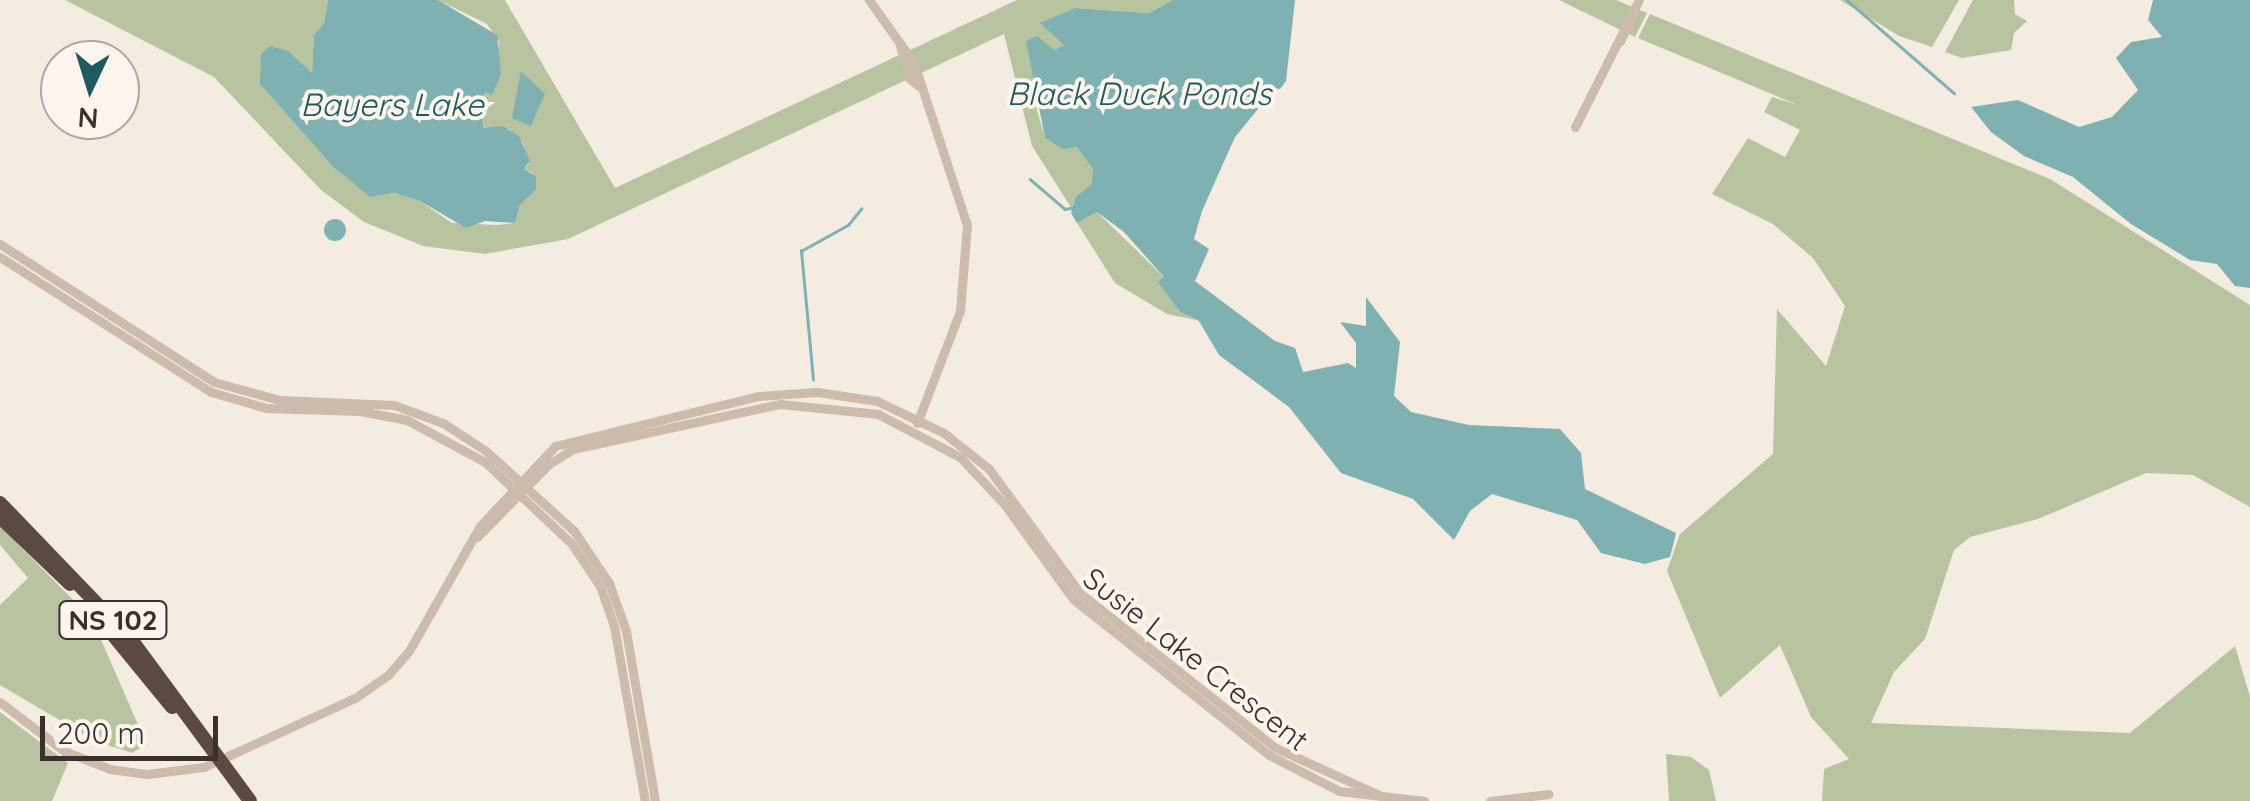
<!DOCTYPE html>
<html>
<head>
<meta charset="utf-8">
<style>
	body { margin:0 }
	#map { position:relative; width:2250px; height:801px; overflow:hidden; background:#f4ebe1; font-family:Quicksand,sans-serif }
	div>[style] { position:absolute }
	.green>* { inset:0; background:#b8c4a0 }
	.water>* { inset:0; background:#7fb0b2 }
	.round { border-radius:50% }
	.stream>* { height:2.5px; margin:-1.25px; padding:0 1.25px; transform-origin:1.25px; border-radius:1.25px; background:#7fb0b2 }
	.tertiary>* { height:9px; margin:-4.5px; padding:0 4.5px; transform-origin:4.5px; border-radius:4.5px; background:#cdbbac }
	.motorway>* { height:14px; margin:-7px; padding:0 7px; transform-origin:7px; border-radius:7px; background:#5c4a42 }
	span { translate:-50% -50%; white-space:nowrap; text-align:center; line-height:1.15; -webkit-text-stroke:8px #fbf5ee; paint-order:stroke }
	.shield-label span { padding:2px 8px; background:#fbf5ee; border:2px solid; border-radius:8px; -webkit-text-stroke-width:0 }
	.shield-label { font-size:28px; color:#3b302b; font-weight:700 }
	.street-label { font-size:30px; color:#3b302b }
	.water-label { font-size:32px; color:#1f5a5e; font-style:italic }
	.north { position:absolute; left:40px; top:40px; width:100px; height:100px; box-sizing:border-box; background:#fbf5ee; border:2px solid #aea6a0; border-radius:50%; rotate:184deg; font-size:28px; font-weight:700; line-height:40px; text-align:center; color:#3b302b }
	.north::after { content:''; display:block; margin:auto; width:35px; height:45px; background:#1f5a5e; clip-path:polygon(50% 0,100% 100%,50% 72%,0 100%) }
	.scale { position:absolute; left:40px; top:716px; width:178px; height:45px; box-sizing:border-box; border:5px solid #3b302b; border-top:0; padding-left:12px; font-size:30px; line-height:35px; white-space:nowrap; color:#3b302b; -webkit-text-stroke:8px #fbf5ee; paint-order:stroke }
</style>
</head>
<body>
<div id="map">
	<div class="green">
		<div style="clip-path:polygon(65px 0,328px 0,324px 23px,314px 35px,312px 73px,275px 48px,261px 54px,261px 85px,333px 167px,370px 197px,394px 193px,420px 201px,452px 223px,497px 225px,515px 223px,520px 205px,536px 190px,533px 173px,524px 169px,529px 164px,523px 143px,509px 129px,487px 131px,479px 119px,477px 99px,501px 72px,496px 64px,499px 42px,487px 24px,438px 0,505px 0,615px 188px,1017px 0,1173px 0,1149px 13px,1075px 8px,1049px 22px,1064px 45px,1054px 50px,1040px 43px,1033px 58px,1033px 96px,1045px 138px,1077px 146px,1093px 169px,1093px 184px,1074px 212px,1032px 146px,1004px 34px,568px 239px,485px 254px,423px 246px,364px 222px,321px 190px,214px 77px)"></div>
		<div style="clip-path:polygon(1559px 0,1616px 0,1647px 13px,1635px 37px)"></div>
		<div style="clip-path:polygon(1840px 0,1959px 0,1932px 47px,1899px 36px)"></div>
		<div style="clip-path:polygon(1973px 0,2014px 0,2015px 14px,2027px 21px,2014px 33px,2011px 50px,1962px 58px,1945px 52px)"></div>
		<div style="clip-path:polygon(1650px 14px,2050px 179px,2250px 305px,2250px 507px,2193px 475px,2146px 473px,2038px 519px,1970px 537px,1954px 550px,1925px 639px,1894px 672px,1871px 723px,2130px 733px,2235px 646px,2250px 697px,2250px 801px,1822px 801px,1824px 769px,1849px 759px,1811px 717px,1780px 645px,1720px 698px,1667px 571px,1680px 534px,1773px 454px,1777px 309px,1826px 366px,1845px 306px,1813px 258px,1773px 224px,1712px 194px,1748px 138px,1785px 157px,1800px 130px,1764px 112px,1772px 97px,1798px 105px,1638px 38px)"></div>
		<div style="clip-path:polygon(1097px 212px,1165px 278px,1180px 312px,1196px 320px,1167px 314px,1115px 283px,1077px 223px)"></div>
		<div style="clip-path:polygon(0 526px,92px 619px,143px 736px,140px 748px,132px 753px,95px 741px,0 685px,0 605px,28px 578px,0 545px)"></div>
		<div style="clip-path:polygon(0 712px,68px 763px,52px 801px,0 801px)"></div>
		<div style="clip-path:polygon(1666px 754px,1691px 757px,1709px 770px,1716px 801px,1669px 801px)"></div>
	</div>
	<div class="water">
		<div style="clip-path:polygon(328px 0,438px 0,497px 35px,501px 74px,492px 95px,486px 92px,477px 102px,484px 128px,503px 126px,519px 136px,530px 161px,524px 169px,536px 176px,536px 190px,520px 205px,515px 223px,485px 221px,466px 228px,420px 201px,394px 193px,370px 197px,333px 167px,260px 84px,261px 54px,270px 46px,288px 51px,312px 73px,314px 35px,324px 23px)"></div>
		<div style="clip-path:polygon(1173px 0,1295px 0,1286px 81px,1280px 89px,1253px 86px,1256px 98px,1245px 97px,1258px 109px,1235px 137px,1202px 211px,1194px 239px,1209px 249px,1195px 281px,1275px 341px,1295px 348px,1303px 372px,1348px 363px,1356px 368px,1356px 343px,1340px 322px,1366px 326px,1366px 297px,1400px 342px,1394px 396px,1411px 412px,1469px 425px,1560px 429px,1581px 453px,1585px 489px,1676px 533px,1670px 557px,1645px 564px,1601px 553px,1577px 520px,1492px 494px,1470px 511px,1454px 540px,1413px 499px,1341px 473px,1289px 407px,1219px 355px,1199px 321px,1180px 312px,1158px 282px,1164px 277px,1124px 232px,1097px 212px,1077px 223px,1071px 213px,1076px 197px,1092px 184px,1093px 169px,1077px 147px,1063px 149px,1045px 138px,1026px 41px,1037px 36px,1054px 50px,1064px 45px,1040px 23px,1075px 8px,1149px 13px)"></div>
		<div style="clip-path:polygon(2153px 0,2250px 0,2250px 288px,2235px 286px,2217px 264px,2190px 260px,2131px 224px,2073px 177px,2024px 156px,1991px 132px,1971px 107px,2018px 100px,2079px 127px,2112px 117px,2138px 90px,2116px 58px,2131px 42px,2162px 37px,2148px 20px)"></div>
		<div style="clip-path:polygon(521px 71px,545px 94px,531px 126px,512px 118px)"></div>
		<div class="round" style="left:324px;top:219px;width:22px;height:22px"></div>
	</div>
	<div class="stream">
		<div style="left:1847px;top:0;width:142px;rotate:41deg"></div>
		<div style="left:1030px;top:179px;width:46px;rotate:40.6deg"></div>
		<div style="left:1065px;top:209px;width:10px;rotate:-11deg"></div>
		<div style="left:813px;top:380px;width:130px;rotate:-95.3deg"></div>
		<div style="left:801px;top:251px;width:54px;rotate:-29deg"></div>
		<div style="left:848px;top:225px;width:21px;rotate:-51deg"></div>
	</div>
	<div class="tertiary">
		<div style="left:869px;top:0;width:77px;rotate:54.5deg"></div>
		<div style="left:914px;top:63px;width:170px;rotate:71.9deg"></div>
		<div style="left:967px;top:225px;width:86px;rotate:94.7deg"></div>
		<div style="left:960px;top:311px;width:120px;rotate:111deg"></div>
		<div style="left:1620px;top:41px;width:32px;rotate:-64deg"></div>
		<div style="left:900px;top:46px;width:33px;rotate:74deg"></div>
		<div style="left:909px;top:78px;width:13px;rotate:39deg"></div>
		<div style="left:1575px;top:127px;width:142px;rotate:-63.3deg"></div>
		<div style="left:0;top:244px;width:255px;rotate:32.8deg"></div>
		<div style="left:214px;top:382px;width:68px;rotate:15.3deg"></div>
		<div style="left:280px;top:400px;width:114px;rotate:2.5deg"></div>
		<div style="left:394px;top:405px;width:52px;rotate:20.2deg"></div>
		<div style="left:443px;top:423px;width:51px;rotate:33.1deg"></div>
		<div style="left:486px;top:451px;width:119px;rotate:42.3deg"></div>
		<div style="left:574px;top:531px;width:63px;rotate:56.1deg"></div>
		<div style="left:609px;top:583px;width:51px;rotate:70.5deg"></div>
		<div style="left:626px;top:631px;width:172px;rotate:80.3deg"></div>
		<div style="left:0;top:257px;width:250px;rotate:32.6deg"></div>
		<div style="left:211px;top:392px;width:57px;rotate:16.2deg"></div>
		<div style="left:266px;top:408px;width:94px;rotate:1.8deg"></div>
		<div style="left:360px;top:411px;width:48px;rotate:10.8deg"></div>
		<div style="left:407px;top:420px;width:89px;rotate:28.3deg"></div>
		<div style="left:485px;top:462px;width:118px;rotate:43.3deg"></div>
		<div style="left:571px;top:543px;width:52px;rotate:56deg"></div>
		<div style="left:600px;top:586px;width:42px;rotate:70.7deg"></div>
		<div style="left:614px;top:626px;width:178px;rotate:80deg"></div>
		<div style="left:477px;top:537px;width:103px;rotate:-45.4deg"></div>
		<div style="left:549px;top:464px;width:28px;rotate:-32deg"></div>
		<div style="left:573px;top:449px;width:212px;rotate:-12.3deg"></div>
		<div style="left:780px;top:404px;width:99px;rotate:5.8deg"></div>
		<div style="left:878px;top:414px;width:93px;rotate:27.7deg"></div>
		<div style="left:960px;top:457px;width:66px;rotate:46.8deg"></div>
		<div style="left:1005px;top:505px;width:116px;rotate:54.1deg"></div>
		<div style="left:1073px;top:599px;width:251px;rotate:38.5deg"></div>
		<div style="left:1269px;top:755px;width:79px;rotate:27.2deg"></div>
		<div style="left:1339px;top:791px;width:86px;rotate:6.7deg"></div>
		<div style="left:0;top:702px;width:81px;rotate:37.4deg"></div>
		<div style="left:64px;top:751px;width:49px;rotate:21.4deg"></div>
		<div style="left:110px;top:769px;width:37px;rotate:8deg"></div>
		<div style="left:147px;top:774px;width:57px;rotate:-7deg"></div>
		<div style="left:204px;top:767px;width:166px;rotate:-24.6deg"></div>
		<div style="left:355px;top:698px;width:40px;rotate:-34.9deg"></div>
		<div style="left:388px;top:675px;width:32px;rotate:-49deg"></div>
		<div style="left:409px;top:651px;width:144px;rotate:-60.4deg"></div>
		<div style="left:480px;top:526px;width:110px;rotate:-46.8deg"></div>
		<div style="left:555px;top:446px;width:210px;rotate:-13.8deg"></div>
		<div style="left:759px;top:396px;width:58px;rotate:-3.9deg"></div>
		<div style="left:817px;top:392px;width:61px;rotate:8.5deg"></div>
		<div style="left:877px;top:401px;width:74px;rotate:25.5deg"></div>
		<div style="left:944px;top:433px;width:58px;rotate:38.7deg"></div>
		<div style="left:989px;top:469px;width:154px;rotate:53.7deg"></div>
		<div style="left:1080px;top:593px;width:248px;rotate:38.4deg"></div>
		<div style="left:1274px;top:747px;width:120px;rotate:24.6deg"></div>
		<div style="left:1490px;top:801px;width:59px;rotate:-6.8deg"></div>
	</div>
	<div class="motorway">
		<div style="left:0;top:503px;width:187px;rotate:46.1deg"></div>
		<div style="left:130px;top:638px;width:202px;rotate:53.6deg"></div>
		<div style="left:0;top:517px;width:97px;rotate:43.7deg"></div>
		<div style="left:91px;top:608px;width:128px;rotate:50.7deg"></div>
	</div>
	<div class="shield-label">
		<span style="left:113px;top:620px">NS 102</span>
	</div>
	<div class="street-label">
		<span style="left:1196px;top:659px;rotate:38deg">Susie Lake Crescent</span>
	</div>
	<div class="water-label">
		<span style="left:1139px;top:93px">Black Duck Ponds</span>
		<span style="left:392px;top:104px">Bayers Lake</span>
	</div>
	<div class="north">N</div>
	<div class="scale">200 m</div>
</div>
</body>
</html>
